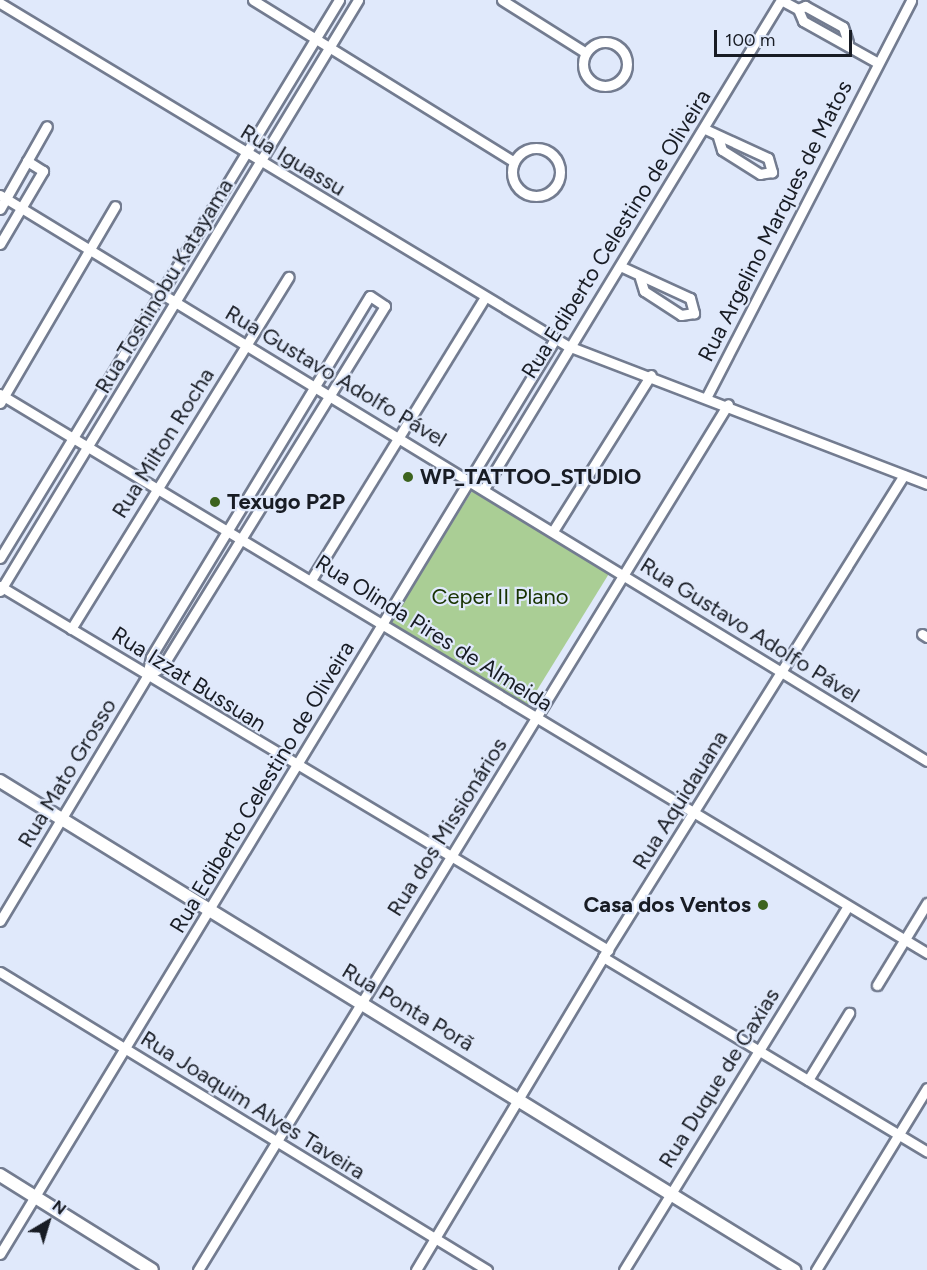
<!DOCTYPE html>
<html>
<head>
<meta charset="utf-8">
<style>
	body { margin:0 }
	#map { position:relative; width:927px; height:1270px; overflow:hidden; background:#e0e9fb; font-family:Figtree,sans-serif }
	div>[style] { position:absolute }
	.green>* { inset:0; background:#aace95 }
	.roads { filter:drop-shadow(2px 0 #737c90) drop-shadow(-2px 0 #737c90) drop-shadow(0 2px #737c90) drop-shadow(0 -2px #737c90) }
	.minor>* { height:9px; margin:-4.5px; padding:0 4.5px; transform-origin:4.5px; border-radius:4.5px; background:#fff }
	.minor>.ring { margin:-4.5px; padding:0; box-sizing:content-box; background:none; border:9px solid #fff; border-radius:50% }
	.tertiary>* { height:12px; margin:-6px; padding:0 6px; transform-origin:6px; border-radius:6px; background:#fff }
	.dots>* { width:16px; height:16px; translate:-50% -50%; box-sizing:border-box; border:3px solid #e0e9fb; border-radius:50% }
	span { translate:-50% -50%; white-space:nowrap; text-align:center; line-height:1.15; -webkit-text-stroke:4.5px #e0e9fb; paint-order:stroke }
	.street-label { font-size:22px; color:#181c24 }
	.poi-label { font-size:22px; color:#181c24; font-weight:700 }
	.left { translate:0 -50%; text-align:left }
	.right { translate:-100% -50%; text-align:right }
	.park-label { font-size:22px; color:#183301 }
	.north { position:absolute; left:18px; top:1192px; width:60px; height:60px; -webkit-text-stroke:4px #e0e9fb; paint-order:stroke; rotate:38deg; font-size:16px; font-weight:700; line-height:24px; text-align:center; color:#181c24 }
	.north::after { content:''; display:block; margin:auto; width:21px; height:27px; background:#181c24; clip-path:polygon(50% 0,100% 100%,50% 72%,0 100%) }
	.scale { position:absolute; left:714px; top:30px; width:138px; height:27px; box-sizing:border-box; border:3px solid #181c24; border-top:0; padding-left:8px; font-size:18px; line-height:21px; white-space:nowrap; color:#181c24; -webkit-text-stroke:4px #e0e9fb; paint-order:stroke }
</style>
</head>
<body>
<div id="map">
	<div class="green">
		<div style="clip-path:polygon(474px 488px,610px 572px,526px 708px,389px 623px)"></div>
	</div>
	<div class="roads">
		<div class="minor">
			<div style="left:253px;top:0;width:307px;rotate:31.8deg"></div>
			<div style="left:502px;top:0;width:99px;rotate:32.2deg"></div>
			<div style="left:781px;top:0;width:19px;rotate:28deg"></div>
			<div style="left:798px;top:9px;width:13px;rotate:67deg"></div>
			<div style="left:803px;top:21px;width:86px;rotate:29.2deg"></div>
			<div style="left:0;top:3px;width:664px;rotate:31.13deg"></div>
			<div style="left:568px;top:346px;width:385px;rotate:21deg"></div>
			<div style="left:798px;top:9px;width:8px;rotate:-23deg"></div>
			<div style="left:805px;top:6px;width:43px;rotate:28.9deg"></div>
			<div style="left:843px;top:27px;width:16px;rotate:72deg"></div>
			<div class="ring" style="left:583px;top:42px;width:35px;height:35px"></div>
			<div style="left:705px;top:129px;width:69px;rotate:24.7deg"></div>
			<div style="left:768px;top:158px;width:15px;rotate:74deg"></div>
			<div style="left:772px;top:172px;width:12px;rotate:171deg"></div>
			<div style="left:760px;top:174px;width:45px;rotate:-147.7deg"></div>
			<div style="left:722px;top:150px;width:14px;rotate:-107deg"></div>
			<div class="ring" style="left:512px;top:148px;width:39px;height:39px"></div>
			<div style="left:0;top:195px;width:1086px;rotate:31.41deg"></div>
			<div style="left:0;top:209px;width:95px;rotate:-60.5deg"></div>
			<div style="left:0;top:244px;width:85px;rotate:-59.5deg"></div>
			<div style="left:43px;top:171px;width:19px;rotate:-148deg"></div>
			<div style="left:620px;top:266px;width:77px;rotate:24.6deg"></div>
			<div style="left:690px;top:298px;width:16px;rotate:75deg"></div>
			<div style="left:694px;top:313px;width:13px;rotate:171deg"></div>
			<div style="left:681px;top:315px;width:44px;rotate:-147deg"></div>
			<div style="left:644px;top:291px;width:14px;rotate:-107deg"></div>
			<div style="left:0;top:394px;width:1083px;rotate:31.09deg"></div>
			<div style="left:707px;top:396px;width:445px;rotate:-62.7deg"></div>
			<div style="left:0;top:403px;width:228px;rotate:-59.7deg"></div>
			<div style="left:484px;top:489px;width:572px;rotate:-58.73deg"></div>
			<div style="left:553px;top:531px;width:184px;rotate:-57.9deg"></div>
			<div style="left:0;top:558px;width:653px;rotate:-58.72deg"></div>
			<div style="left:311px;top:580px;width:332px;rotate:-58.4deg"></div>
			<div style="left:0;top:586px;width:709px;rotate:30.91deg"></div>
			<div style="left:0;top:591px;width:691px;rotate:-58.79deg"></div>
			<div style="left:71px;top:629px;width:414px;rotate:-58.3deg"></div>
			<div style="left:922px;top:634px;width:6px;rotate:31deg"></div>
			<div style="left:0;top:921px;width:286px;rotate:-59deg"></div>
			<div style="left:147px;top:676px;width:19px;rotate:-78deg"></div>
			<div style="left:151px;top:657px;width:422px;rotate:-58.8deg"></div>
			<div style="left:370px;top:296px;width:18px;rotate:34deg"></div>
			<div style="left:385px;top:306px;width:424px;rotate:121.7deg"></div>
			<div style="left:162px;top:667px;width:17px;rotate:149deg"></div>
			<div style="left:603px;top:957px;width:378px;rotate:31deg"></div>
			<div style="left:0;top:972px;width:571px;rotate:31.46deg"></div>
			<div style="left:877px;top:985px;width:96px;rotate:-58.6deg"></div>
			<div style="left:808px;top:1080px;width:79px;rotate:-58.5deg"></div>
			<div style="left:0;top:1254px;width:1070px;rotate:-58.76deg"></div>
			<div style="left:198px;top:1270px;width:1015px;rotate:-58.53deg"></div>
			<div style="left:416px;top:1270px;width:365px;rotate:-59.1deg"></div>
			<div style="left:603px;top:957px;width:568px;rotate:-58.02deg"></div>
			<div style="left:624px;top:1270px;width:426px;rotate:-58.4deg"></div>
			<div style="left:816px;top:1270px;width:213px;rotate:-58.6deg"></div>
		</div>
		<div class="tertiary">
			<div style="left:0;top:781px;width:933px;rotate:31.63deg"></div>
			<div style="left:0;top:1175px;width:179px;rotate:32deg"></div>
		</div>
	</div>
	<div class="dots">
		<div style="left:408px;top:477px;background:#3c631e"></div>
		<div style="left:215px;top:502px;background:#3c631e"></div>
		<div style="left:763px;top:905px;background:#3c631e"></div>
	</div>
	<div class="street-label">
		<span style="left:293px;top:160px;rotate:31deg">Rua Iguassu</span>
		<span style="left:775px;top:221px;rotate:-63deg">Rua Argelino Marques de Matos</span>
		<span style="left:616px;top:234px;rotate:-58deg">Rua Ediberto Celestino de Oliveira</span>
		<span style="left:164px;top:286px;rotate:-59deg">Rua Toshinobu Katayama</span>
		<span style="left:336px;top:376px;rotate:31deg">Rua Gustavo Adolfo Pável</span>
		<span style="left:163px;top:443px;rotate:-58deg">Rua Milton Rocha</span>
		<span style="left:750px;top:630px;rotate:32deg">Rua Gustavo Adolfo Pável</span>
		<span style="left:434px;top:633px;rotate:32deg">Rua Olinda Pires de Almeida</span>
		<span style="left:189px;top:679px;rotate:32deg">Rua Izzat Bussuan</span>
		<span style="left:67px;top:773px;rotate:-59deg">Rua Mato Grosso</span>
		<span style="left:262px;top:787px;rotate:-59deg">Rua Ediberto Celestino de Oliveira</span>
		<span style="left:680px;top:800px;rotate:-58deg">Rua Aquidauana</span>
		<span style="left:447px;top:827px;rotate:-58deg">Rua dos Missionários</span>
		<span style="left:408px;top:1007px;rotate:31deg">Rua Ponta Porã</span>
		<span style="left:719px;top:1078px;rotate:-58deg">Rua Duque de Caxias</span>
		<span style="left:253px;top:1105px;rotate:32deg">Rua Joaquim Alves Taveira</span>
	</div>
	<div class="poi-label">
		<span class="left" style="left:420px;top:477px">WP_TATTOO_STUDIO</span>
		<span class="left" style="left:227px;top:502px">Texugo P2P</span>
		<span class="right" style="left:751px;top:905px">Casa dos Ventos</span>
	</div>
	<div class="park-label">
		<span style="left:500px;top:597px">Ceper II Plano</span>
	</div>
	<div class="north">N</div>
	<div class="scale">100 m</div>
</div>
</body>
</html>
